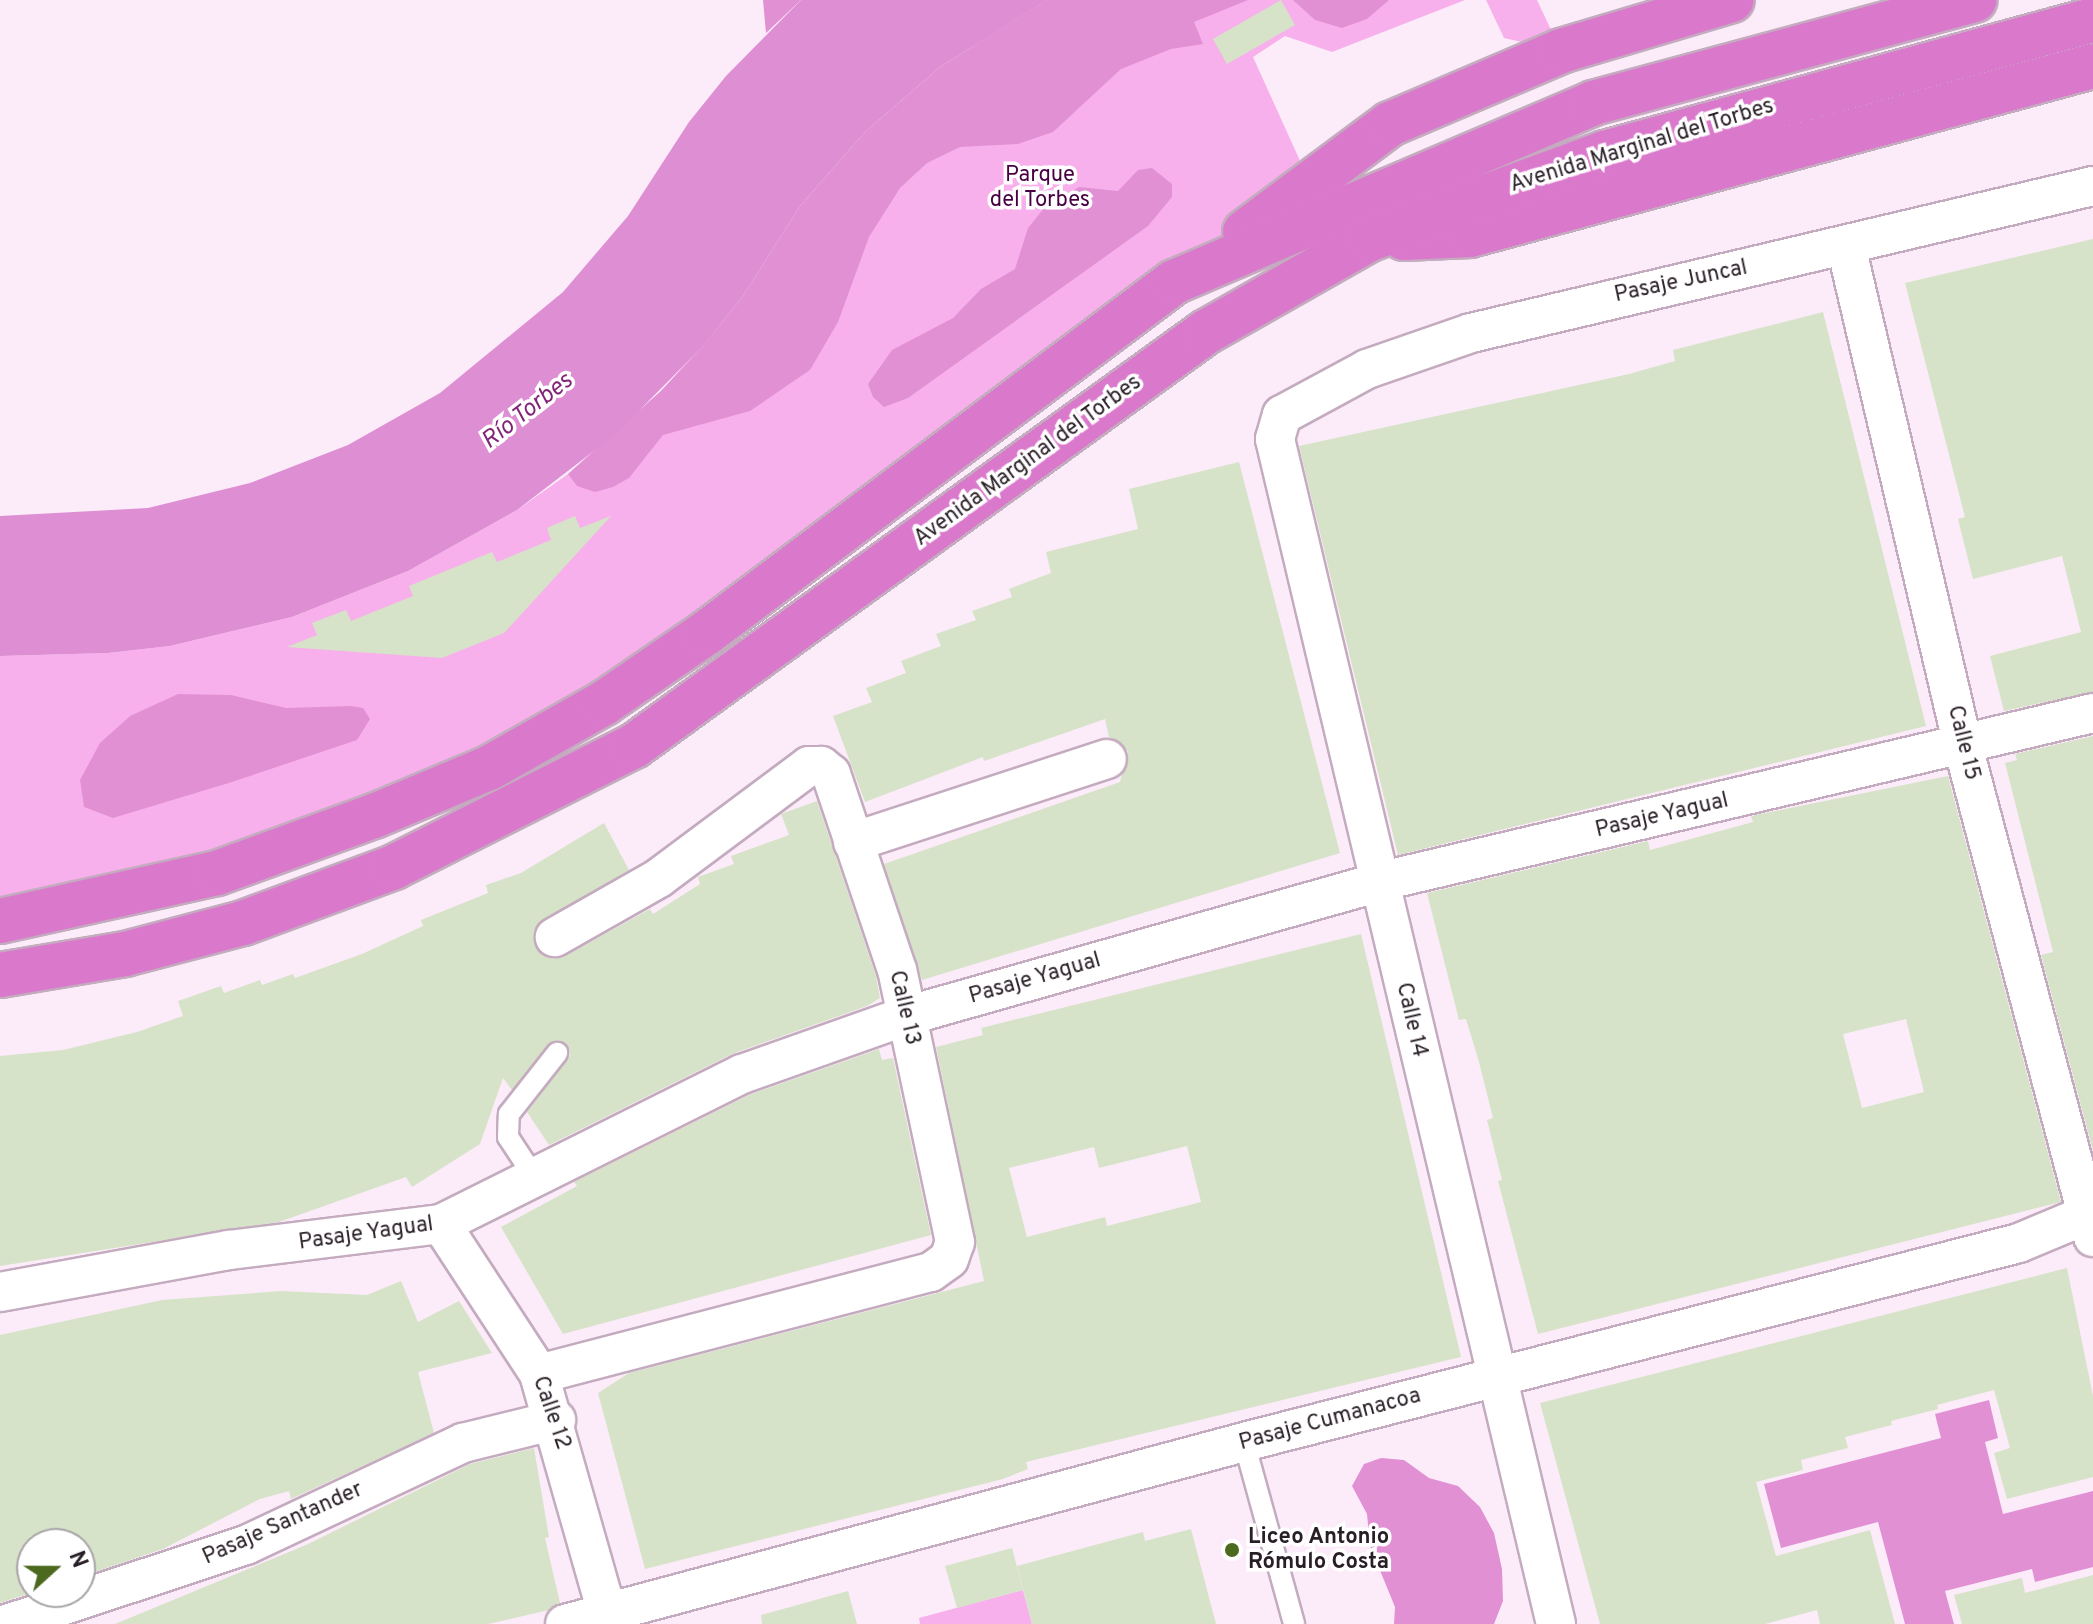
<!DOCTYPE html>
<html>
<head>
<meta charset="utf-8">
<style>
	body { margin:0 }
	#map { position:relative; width:2093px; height:1624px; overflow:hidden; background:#fcecf9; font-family:Overpass,sans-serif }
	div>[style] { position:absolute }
	.green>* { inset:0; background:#f8b0ec }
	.forest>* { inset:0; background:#e190d4 }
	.water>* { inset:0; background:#de8ed2 }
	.building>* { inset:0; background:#d6e3c8 }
	.roads { filter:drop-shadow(2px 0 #c4abbf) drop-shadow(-2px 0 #c4abbf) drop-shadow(0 2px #c4abbf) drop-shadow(0 -2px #c4abbf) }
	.lane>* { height:20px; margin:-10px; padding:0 10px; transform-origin:10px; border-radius:10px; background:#fff }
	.street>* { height:38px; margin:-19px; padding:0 19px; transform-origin:19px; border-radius:19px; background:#fff }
	.highway>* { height:44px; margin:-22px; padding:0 22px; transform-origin:22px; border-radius:22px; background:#da79cc }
	.dots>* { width:22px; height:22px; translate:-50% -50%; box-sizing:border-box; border:4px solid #fff; border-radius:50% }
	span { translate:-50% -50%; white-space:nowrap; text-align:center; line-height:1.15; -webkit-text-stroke:7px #fff; paint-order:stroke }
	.street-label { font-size:22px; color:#281e26 }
	.park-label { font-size:22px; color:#490043 }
	.poi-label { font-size:22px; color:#281e26; font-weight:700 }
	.left { translate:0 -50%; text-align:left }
	.water-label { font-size:24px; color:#822477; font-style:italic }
	.north { position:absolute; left:16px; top:1528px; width:80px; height:80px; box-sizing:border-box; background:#fff; border:2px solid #a9a5a8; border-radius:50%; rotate:69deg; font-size:22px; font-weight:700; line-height:32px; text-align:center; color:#281e26 }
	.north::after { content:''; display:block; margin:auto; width:28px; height:36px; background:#4c6a1f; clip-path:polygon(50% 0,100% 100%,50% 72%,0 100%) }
</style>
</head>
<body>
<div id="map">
	<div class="green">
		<div style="clip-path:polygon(1047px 0,1465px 0,1332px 52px,1285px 36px,1253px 57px,1311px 185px,489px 768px,0 921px,0 656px,108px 653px,170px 646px,292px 617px,408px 571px,517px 510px,568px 474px,661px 391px,980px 38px)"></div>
		<div style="clip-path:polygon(1486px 0,1537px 0,1561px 51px,1504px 38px)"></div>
		<div style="clip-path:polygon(1023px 1590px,1032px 1624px,920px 1624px,919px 1618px)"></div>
	</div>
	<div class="forest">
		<div style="clip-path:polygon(763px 0,801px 0,766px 33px)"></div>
		<div style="clip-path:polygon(1047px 0,1248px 0,1194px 22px,1203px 44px,1171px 49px,1121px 69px,1053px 132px,1018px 144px,960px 147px,927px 163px,900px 188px,869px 237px,838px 322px,810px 370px,750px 411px,663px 435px,629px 478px,613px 487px,595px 492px,577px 486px,568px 474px,661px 391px,704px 345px,743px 296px,800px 206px,865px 132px,940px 67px)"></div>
		<div style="clip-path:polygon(1293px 0,1389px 0,1367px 19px,1342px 28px,1315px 20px)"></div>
		<div style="clip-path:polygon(1152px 168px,1172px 184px,1172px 197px,1148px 226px,908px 398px,884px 407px,873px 397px,868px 384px,892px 350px,953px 318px,981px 289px,1015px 269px,1028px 228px,1045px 207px,1079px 187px,1118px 191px,1138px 170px)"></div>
		<div style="clip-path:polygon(178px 694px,231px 695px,286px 708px,351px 706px,363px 708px,370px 719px,357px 740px,232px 782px,113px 818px,84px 807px,80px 780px,100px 743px,130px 716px)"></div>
		<div style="clip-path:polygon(1989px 1400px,1998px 1438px,1985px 1442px,2003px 1514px,2093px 1491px,2093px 1567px,2035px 1582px,2032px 1569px,1945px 1591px,1954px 1624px,1905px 1624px,1878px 1522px,1781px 1548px,1764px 1484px,1941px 1438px,1935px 1414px)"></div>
		<div style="clip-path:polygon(1381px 1458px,1404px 1460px,1429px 1478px,1458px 1486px,1480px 1507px,1494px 1533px,1502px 1569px,1503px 1601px,1494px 1624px,1394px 1624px,1395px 1607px,1370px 1546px,1367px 1514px,1352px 1486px,1364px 1464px)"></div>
	</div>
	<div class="water">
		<div style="clip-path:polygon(801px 0,1047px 0,940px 67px,865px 132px,800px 206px,743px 296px,704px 345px,616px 434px,517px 510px,408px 571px,292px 617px,170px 646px,108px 653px,0 656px,0 516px,148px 508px,250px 483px,348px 445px,440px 393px,563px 292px,628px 216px,689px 122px,726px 76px)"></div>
	</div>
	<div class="building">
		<div style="clip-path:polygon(1281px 0,1295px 25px,1227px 64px,1213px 39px)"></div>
		<div style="clip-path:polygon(2093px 239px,2093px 692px,2004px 711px,1990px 656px,2081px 632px,2062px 556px,1973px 579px,1958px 519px,1965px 517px,1905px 283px)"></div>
		<div style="clip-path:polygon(1823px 312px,1926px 726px,1398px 855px,1299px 446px,1629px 374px,1675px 361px,1673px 350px)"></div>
		<div style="clip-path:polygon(1239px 462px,1340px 853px,922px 980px,884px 864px,1120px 782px,1128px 751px,1109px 737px,1105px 719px,984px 761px,983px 757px,865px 802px,833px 716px,872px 702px,866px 688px,906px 673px,901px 661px,941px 646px,936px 634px,976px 620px,972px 611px,1012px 597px,1009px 589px,1051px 573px,1046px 552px,1138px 529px,1129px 489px)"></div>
		<div style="clip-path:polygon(575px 516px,580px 528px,611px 516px,504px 633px,442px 658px,287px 647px,317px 635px,312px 623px,346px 610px,351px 621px,413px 596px,409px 586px,492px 552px,497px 562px,551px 540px,547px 528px)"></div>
		<div style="clip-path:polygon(2093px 736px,2093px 1151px,2041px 955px,2053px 952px,2005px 763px,2017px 760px,2015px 754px)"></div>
		<div style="clip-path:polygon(evenodd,1948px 776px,2061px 1202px,1538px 1334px,1498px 1181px,1502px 1180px,1487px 1120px,1493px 1118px,1479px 1062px,1466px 1019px,1459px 1020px,1427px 893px,1648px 841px,1650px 850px,1753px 822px,1751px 816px,1948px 776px,1906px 1019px,1924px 1092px,1862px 1108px,1843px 1034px,1906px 1019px)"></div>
		<div style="clip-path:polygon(817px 801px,876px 976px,880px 998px,867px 1006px,732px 1054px,549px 1145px,527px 1112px,570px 1056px,566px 1043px,553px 1041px,512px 1090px,503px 1078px,480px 1144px,412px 1187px,406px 1177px,279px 1222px,0 1266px,0 1056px,63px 1050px,137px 1032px,183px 1016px,178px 1001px,221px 986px,224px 993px,260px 980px,262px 985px,293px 974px,295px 978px,362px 954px,423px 926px,421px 920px,488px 893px,486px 885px,521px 873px,604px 823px,629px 870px,537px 925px,536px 948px,554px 959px,565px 956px,650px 909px,653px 914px,700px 884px,698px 877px,734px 864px,731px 856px,789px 835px,781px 814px)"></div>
		<div style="clip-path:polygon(evenodd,1361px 934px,1461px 1357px,1026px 1462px,1028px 1469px,1003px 1479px,645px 1569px,598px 1393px,629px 1373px,984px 1281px,936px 1047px,983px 1035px,981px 1028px,1361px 934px,1187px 1146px,1201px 1202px,1107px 1226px,1105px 1217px,1027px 1237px,1009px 1168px,1094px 1147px,1099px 1168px,1187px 1146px)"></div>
		<div style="clip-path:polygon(879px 1049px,882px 1060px,893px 1058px,931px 1235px,563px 1334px,501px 1227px,577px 1186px,574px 1182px,751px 1094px)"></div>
		<div style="clip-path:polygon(2067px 1268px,2093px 1396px,2093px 1477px,2007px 1499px,1994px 1453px,2010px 1448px,1994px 1390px,1937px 1405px,1938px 1409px,1891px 1421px,1892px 1425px,1845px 1437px,1848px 1448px,1801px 1460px,1803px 1470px,1756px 1482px,1776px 1556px,1870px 1530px,1895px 1624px,1820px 1624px,1817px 1610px,1765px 1624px,1600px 1624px,1540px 1403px)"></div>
		<div style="clip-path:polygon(401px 1281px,418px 1322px,459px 1301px,492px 1353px,418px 1372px,434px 1433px,291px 1499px,289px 1491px,260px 1499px,163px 1549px,80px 1577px,80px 1544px,32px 1544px,34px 1592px,0 1603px,0 1335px,162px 1300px,281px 1291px,367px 1295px)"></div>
		<div style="clip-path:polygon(534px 1448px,549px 1537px,545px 1538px,560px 1603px,549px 1610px,488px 1624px,115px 1624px,306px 1545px,470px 1464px)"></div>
		<div style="clip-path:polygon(1191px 1529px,1216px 1624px,1032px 1624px,1017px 1566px,1143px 1532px,1145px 1541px)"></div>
		<div style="clip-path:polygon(1012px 1548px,1023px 1590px,957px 1608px,945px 1566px)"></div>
		<div style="clip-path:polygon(2093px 1575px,2093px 1624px,1962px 1624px,1954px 1595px,2022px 1578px,2025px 1593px)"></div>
		<div style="clip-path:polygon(848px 1591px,857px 1624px,762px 1624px,761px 1615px)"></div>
	</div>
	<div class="roads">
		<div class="lane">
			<div style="left:535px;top:1178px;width:49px;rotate:-123.4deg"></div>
			<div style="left:508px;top:1137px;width:23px;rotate:-88deg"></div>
			<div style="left:509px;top:1114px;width:78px;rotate:-51.8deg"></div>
			<div style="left:1244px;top:1442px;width:189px;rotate:74.6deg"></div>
		</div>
		<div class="street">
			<div style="left:1846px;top:246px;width:514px;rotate:76.83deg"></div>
			<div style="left:1963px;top:746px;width:508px;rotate:75.17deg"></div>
			<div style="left:853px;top:842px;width:267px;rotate:-18.1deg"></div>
			<div style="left:441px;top:1224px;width:179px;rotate:56.8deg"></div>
			<div style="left:539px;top:1374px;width:260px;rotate:74.1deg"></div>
			<div style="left:0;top:1292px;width:233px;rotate:-10.4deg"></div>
			<div style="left:229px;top:1250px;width:214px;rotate:-7deg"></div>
			<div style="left:441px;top:1224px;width:336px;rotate:-26.5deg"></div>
			<div style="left:742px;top:1074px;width:174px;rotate:-19.5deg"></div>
			<div style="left:906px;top:1016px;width:491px;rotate:-15.8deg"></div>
			<div style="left:1378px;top:882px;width:735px;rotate:-13.3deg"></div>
			<div style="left:539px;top:1374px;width:405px;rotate:-14.6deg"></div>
			<div style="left:931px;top:1272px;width:22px;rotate:-36deg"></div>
			<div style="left:949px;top:1259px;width:18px;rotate:-71deg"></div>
			<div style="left:955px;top:1242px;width:278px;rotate:-102deg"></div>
			<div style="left:897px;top:970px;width:207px;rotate:-108.6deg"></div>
			<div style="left:831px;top:774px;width:13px;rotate:-141deg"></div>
			<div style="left:821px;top:766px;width:12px;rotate:180deg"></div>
			<div style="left:809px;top:766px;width:187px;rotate:143.3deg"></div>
			<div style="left:659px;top:878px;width:120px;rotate:150.4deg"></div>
			<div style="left:7px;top:1624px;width:252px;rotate:-18.3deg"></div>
			<div style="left:246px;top:1545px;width:240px;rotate:-25.2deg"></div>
			<div style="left:463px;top:1443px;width:96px;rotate:-13.9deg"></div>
			<div style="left:565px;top:1624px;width:703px;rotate:-15deg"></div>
			<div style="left:1244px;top:1442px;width:800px;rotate:-14.4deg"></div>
			<div style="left:2019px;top:1243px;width:80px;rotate:-22.7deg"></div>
			<div style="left:1556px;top:1624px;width:1218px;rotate:-103.34deg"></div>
			<div style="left:1275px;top:439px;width:25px;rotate:-74deg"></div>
			<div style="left:1282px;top:415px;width:97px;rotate:-28.4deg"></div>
			<div style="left:1367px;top:369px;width:110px;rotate:-19.1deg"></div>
			<div style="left:1471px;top:333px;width:639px;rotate:-13.3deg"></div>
		</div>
		<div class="highway">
			<div style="left:1245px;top:232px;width:181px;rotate:-36.7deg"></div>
			<div style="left:1390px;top:124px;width:186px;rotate:-23.1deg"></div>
			<div style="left:1561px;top:51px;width:178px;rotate:-16.6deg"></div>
			<div style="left:1404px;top:238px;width:66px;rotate:-2.6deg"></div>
			<div style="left:1470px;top:235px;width:646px;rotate:-15.18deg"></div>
			<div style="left:0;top:921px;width:222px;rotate:-12.5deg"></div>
			<div style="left:217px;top:873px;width:167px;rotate:-20deg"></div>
			<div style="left:374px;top:816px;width:125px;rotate:-22.7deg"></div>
			<div style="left:489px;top:768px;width:132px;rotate:-29.5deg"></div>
			<div style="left:604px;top:703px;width:124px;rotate:-34.5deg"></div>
			<div style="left:706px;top:633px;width:585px;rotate:-36.87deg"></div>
			<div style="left:1174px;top:282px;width:456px;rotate:-23.1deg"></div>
			<div style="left:1593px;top:103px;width:395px;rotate:-15.1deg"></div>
			<div style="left:0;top:975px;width:127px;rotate:-9.5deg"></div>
			<div style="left:125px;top:954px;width:122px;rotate:-14.7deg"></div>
			<div style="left:243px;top:923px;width:161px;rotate:-20.3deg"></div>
			<div style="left:394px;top:867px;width:269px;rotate:-26.8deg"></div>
			<div style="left:634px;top:746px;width:706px;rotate:-35.9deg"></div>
			<div style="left:1206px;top:332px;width:189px;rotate:-29.6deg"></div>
			<div style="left:1370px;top:239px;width:250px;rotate:-20.1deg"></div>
			<div style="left:1605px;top:153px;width:506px;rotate:-15.25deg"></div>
		</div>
	</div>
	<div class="dots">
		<div style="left:1232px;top:1550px;background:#4c6a1f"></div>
	</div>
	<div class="street-label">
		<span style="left:1642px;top:146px;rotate:-17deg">Avenida Marginal del Torbes</span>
		<span style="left:1681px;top:282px;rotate:-12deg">Pasaje Juncal</span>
		<span style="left:1028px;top:461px;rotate:-36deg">Avenida Marginal del Torbes</span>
		<span style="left:1963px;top:743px;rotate:76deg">Calle 15</span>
		<span style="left:1662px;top:816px;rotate:-13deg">Pasaje Yagual</span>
		<span style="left:1035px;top:979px;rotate:-16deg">Pasaje Yagual</span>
		<span style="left:904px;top:1008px;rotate:77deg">Calle 13</span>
		<span style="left:1411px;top:1020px;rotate:77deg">Calle 14</span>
		<span style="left:366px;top:1234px;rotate:-8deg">Pasaje Yagual</span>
		<span style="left:551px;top:1413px;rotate:71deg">Calle 12</span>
		<span style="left:1330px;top:1420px;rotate:-15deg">Pasaje Cumanacoa</span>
		<span style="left:283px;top:1524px;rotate:-24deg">Pasaje Santander</span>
	</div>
	<div class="park-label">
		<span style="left:1040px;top:188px">Parque<br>del Torbes</span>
	</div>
	<div class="poi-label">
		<span class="left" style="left:1248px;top:1550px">Liceo Antonio<br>Rómulo Costa</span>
	</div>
	<div class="water-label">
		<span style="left:528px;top:412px;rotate:-38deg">Río Torbes</span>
	</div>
	<div class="north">N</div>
</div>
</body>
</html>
